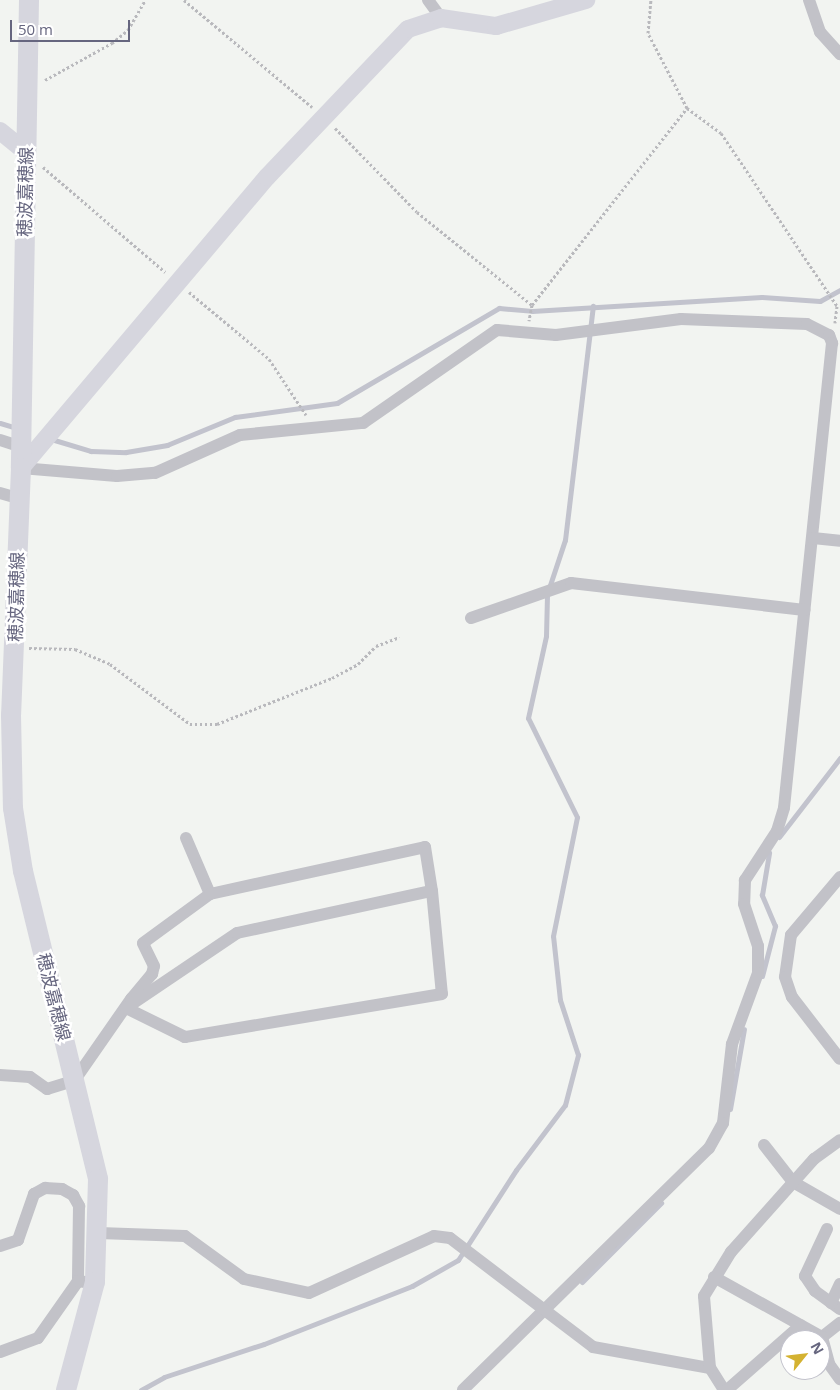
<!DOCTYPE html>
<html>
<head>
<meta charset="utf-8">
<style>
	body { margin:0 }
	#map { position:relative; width:840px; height:1390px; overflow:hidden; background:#f2f4f1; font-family:"Open Sans","Noto Sans JP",sans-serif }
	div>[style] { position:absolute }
	.stream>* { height:5px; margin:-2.5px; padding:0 2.5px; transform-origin:2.5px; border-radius:2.5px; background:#c2c3cd }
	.path>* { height:3px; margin-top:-1.5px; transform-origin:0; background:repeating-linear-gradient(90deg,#b9b9bd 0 2.5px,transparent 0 5px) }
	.street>* { height:12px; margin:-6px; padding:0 6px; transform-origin:6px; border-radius:6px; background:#c2c2c8 }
	.secondary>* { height:18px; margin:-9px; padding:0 9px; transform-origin:9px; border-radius:9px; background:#d6d6de }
	.primary>* { height:20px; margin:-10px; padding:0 10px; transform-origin:10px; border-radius:10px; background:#d6d6de }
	span { translate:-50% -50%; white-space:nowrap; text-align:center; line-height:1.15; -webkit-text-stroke:5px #fff; paint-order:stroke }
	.street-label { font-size:18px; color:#66667f }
	.north { position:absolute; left:780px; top:1330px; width:50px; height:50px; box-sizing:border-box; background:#fff; border:1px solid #c2c2cc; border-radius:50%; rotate:61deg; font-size:14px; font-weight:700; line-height:20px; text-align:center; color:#66667f }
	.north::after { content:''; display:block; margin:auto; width:18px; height:22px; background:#d4b231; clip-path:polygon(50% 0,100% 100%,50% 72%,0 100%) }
	.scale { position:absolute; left:10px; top:20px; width:120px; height:22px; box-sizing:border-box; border:2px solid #66667f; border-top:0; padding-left:6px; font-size:15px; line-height:18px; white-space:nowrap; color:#66667f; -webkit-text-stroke:4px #fff; paint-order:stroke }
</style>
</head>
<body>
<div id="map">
	<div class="stream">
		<div style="left:0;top:423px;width:17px;rotate:17deg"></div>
		<div style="left:51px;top:439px;width:42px;rotate:16.7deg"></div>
		<div style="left:91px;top:451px;width:35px;rotate:2deg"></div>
		<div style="left:126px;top:452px;width:42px;rotate:-9.7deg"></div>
		<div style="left:167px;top:445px;width:74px;rotate:-22.4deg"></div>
		<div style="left:235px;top:417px;width:103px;rotate:-7.8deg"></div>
		<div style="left:337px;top:403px;width:188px;rotate:-30.4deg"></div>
		<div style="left:499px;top:308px;width:33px;rotate:5deg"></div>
		<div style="left:532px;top:311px;width:230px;rotate:-3.5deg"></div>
		<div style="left:762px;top:297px;width:58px;rotate:3.9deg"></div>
		<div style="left:820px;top:301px;width:23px;rotate:-29deg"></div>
		<div style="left:779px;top:837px;width:100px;rotate:-52.3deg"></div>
		<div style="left:762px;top:976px;width:52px;rotate:-75.4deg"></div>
		<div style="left:775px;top:926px;width:34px;rotate:-113deg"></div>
		<div style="left:762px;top:895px;width:43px;rotate:-80.5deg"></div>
		<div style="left:730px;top:1109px;width:81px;rotate:-80.1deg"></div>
		<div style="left:582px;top:1282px;width:112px;rotate:-45deg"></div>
		<div style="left:141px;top:1390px;width:26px;rotate:-29deg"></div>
		<div style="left:164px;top:1377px;width:105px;rotate:-18.3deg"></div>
		<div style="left:264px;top:1344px;width:159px;rotate:-21.4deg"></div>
		<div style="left:412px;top:1286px;width:53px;rotate:-29.5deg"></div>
		<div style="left:458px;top:1260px;width:107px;rotate:-57.2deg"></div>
		<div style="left:516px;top:1170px;width:81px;rotate:-53deg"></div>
		<div style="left:565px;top:1105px;width:52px;rotate:-75.4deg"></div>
		<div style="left:578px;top:1055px;width:58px;rotate:-108.1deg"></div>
		<div style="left:560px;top:1000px;width:64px;rotate:-96.2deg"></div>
		<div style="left:553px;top:936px;width:121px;rotate:-78.6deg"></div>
		<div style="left:577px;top:817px;width:110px;rotate:-116.3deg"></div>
		<div style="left:528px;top:718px;width:84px;rotate:-77.6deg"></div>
		<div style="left:546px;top:636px;width:42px;rotate:-88.6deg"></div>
		<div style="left:547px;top:594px;width:57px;rotate:-71.6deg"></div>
		<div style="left:565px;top:540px;width:236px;rotate:-83.2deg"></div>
	</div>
	<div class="path">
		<div style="left:184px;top:0;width:167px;rotate:39.9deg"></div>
		<div style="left:45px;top:80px;width:77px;rotate:-28.9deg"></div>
		<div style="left:112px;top:43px;width:21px;rotate:-39deg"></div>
		<div style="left:128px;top:30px;width:34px;rotate:-60deg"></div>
		<div style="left:687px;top:108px;width:42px;rotate:36.3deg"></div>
		<div style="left:721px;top:133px;width:30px;rotate:56deg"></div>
		<div style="left:738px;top:158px;width:178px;rotate:56.2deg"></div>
		<div style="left:837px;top:306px;width:17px;rotate:97deg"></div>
		<div style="left:335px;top:128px;width:117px;rotate:45.7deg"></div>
		<div style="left:417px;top:212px;width:148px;rotate:39deg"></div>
		<div style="left:532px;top:305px;width:16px;rotate:101deg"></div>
		<div style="left:43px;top:167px;width:161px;rotate:40.7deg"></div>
		<div style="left:189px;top:292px;width:104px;rotate:39.9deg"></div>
		<div style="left:269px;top:359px;width:67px;rotate:56.5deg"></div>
		<div style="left:532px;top:305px;width:251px;rotate:-51.8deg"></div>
		<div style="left:687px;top:108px;width:85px;rotate:-117.5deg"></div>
		<div style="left:648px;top:33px;width:33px;rotate:-85deg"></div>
		<div style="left:29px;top:648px;width:46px;rotate:1.2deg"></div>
		<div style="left:75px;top:649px;width:38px;rotate:23deg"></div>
		<div style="left:110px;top:664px;width:100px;rotate:36.9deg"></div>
		<div style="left:190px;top:724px;width:27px"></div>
		<div style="left:217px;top:724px;width:124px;rotate:-21.8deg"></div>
		<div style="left:332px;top:678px;width:30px;rotate:-28deg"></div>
		<div style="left:358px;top:664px;width:25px;rotate:-45deg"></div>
		<div style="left:376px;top:646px;width:25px;rotate:-21deg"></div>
	</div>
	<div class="street">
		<div style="left:428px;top:0;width:22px;rotate:54deg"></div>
		<div style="left:809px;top:0;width:34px;rotate:71deg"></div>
		<div style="left:820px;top:32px;width:30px;rotate:48deg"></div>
		<div style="left:0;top:440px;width:22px;rotate:18deg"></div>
		<div style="left:21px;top:468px;width:96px;rotate:4.8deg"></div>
		<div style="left:117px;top:476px;width:38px;rotate:-5deg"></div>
		<div style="left:155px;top:473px;width:93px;rotate:-24.1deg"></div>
		<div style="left:240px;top:435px;width:124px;rotate:-5.6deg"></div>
		<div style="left:363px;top:423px;width:163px;rotate:-34.8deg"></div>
		<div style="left:497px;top:330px;width:59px;rotate:4.8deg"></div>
		<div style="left:556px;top:335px;width:126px;rotate:-7.3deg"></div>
		<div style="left:681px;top:319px;width:126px;rotate:2.3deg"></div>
		<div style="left:807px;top:324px;width:25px;rotate:27deg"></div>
		<div style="left:829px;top:335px;width:9px;rotate:69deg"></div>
		<div style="left:832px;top:343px;width:467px;rotate:95.9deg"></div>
		<div style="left:784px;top:808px;width:24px;rotate:107deg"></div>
		<div style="left:777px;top:831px;width:59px;rotate:123.1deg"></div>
		<div style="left:745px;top:880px;width:24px;rotate:92deg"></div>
		<div style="left:744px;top:904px;width:44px;rotate:71.6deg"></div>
		<div style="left:758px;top:946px;width:27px;rotate:90deg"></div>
		<div style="left:758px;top:973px;width:76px;rotate:110.1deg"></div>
		<div style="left:732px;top:1044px;width:80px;rotate:96.5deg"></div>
		<div style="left:723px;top:1123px;width:29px;rotate:119deg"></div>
		<div style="left:709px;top:1148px;width:345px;rotate:135.5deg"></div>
		<div style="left:0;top:493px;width:19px;rotate:16deg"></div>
		<div style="left:813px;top:538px;width:27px;rotate:6deg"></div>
		<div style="left:471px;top:618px;width:106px;rotate:-19.3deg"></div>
		<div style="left:571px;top:583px;width:235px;rotate:6.6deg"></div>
		<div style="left:186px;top:838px;width:61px;rotate:66.8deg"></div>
		<div style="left:840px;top:877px;width:76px;rotate:130.2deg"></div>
		<div style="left:791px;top:935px;width:42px;rotate:98.1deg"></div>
		<div style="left:785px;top:977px;width:21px;rotate:71deg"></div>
		<div style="left:792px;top:997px;width:78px;rotate:52.3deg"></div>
		<div style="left:0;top:1075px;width:30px;rotate:4deg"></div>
		<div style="left:30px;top:1077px;width:21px;rotate:35deg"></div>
		<div style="left:47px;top:1089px;width:28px;rotate:-17deg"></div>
		<div style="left:74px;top:1081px;width:100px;rotate:-55.2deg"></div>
		<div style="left:131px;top:999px;width:33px;rotate:-50deg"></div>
		<div style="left:152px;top:974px;width:8px;rotate:-76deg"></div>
		<div style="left:154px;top:966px;width:25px;rotate:-116deg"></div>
		<div style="left:143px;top:943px;width:83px;rotate:-36.2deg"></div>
		<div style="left:210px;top:894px;width:220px;rotate:-12.3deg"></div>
		<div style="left:425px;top:847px;width:45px;rotate:81deg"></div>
		<div style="left:432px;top:891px;width:103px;rotate:84.5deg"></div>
		<div style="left:442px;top:994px;width:261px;rotate:170.5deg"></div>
		<div style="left:185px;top:1037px;width:66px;rotate:-153.8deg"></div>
		<div style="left:126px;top:1008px;width:134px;rotate:-34deg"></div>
		<div style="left:237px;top:933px;width:199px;rotate:-12.2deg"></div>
		<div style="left:764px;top:1145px;width:47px;rotate:51.9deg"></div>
		<div style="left:793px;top:1182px;width:54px;rotate:29.9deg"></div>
		<div style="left:827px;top:1229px;width:52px;rotate:115.1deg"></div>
		<div style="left:805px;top:1276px;width:18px;rotate:56deg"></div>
		<div style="left:815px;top:1291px;width:31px;rotate:36deg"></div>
		<div style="left:99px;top:1233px;width:86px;rotate:2deg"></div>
		<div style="left:185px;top:1236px;width:73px;rotate:36.1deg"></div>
		<div style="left:244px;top:1279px;width:66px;rotate:12.2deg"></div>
		<div style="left:309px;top:1293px;width:137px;rotate:-24.5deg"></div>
		<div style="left:434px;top:1236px;width:16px;rotate:7deg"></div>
		<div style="left:450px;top:1238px;width:180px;rotate:37.3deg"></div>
		<div style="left:593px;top:1347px;width:119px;rotate:10.2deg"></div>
		<div style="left:0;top:1246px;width:19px;rotate:-18deg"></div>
		<div style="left:18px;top:1240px;width:49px;rotate:-70.8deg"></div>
		<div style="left:34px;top:1194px;width:13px;rotate:-29deg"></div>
		<div style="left:45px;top:1188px;width:17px;rotate:3deg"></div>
		<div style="left:62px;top:1189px;width:13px;rotate:29deg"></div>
		<div style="left:73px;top:1195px;width:13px;rotate:61deg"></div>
		<div style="left:79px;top:1206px;width:75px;rotate:90.8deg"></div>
		<div style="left:714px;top:1277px;width:124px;rotate:29.1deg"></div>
		<div style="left:822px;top:1337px;width:23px;rotate:-38deg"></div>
		<div style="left:831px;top:1303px;width:21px;rotate:-65deg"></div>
		<div style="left:822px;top:1337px;width:28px;rotate:75deg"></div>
		<div style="left:829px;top:1364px;width:19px;rotate:54deg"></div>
		<div style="left:0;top:1352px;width:40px;rotate:-20.2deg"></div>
		<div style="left:38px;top:1338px;width:70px;rotate:-54.9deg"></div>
		<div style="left:78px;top:1281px;width:7px;rotate:8deg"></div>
		<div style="left:724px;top:1390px;width:26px;rotate:-122deg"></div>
		<div style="left:710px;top:1368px;width:72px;rotate:-94.8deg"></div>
		<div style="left:704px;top:1296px;width:52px;rotate:-58.5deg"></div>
		<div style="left:731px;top:1252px;width:125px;rotate:-48.3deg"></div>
		<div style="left:814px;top:1159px;width:32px;rotate:-36deg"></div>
		<div style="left:727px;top:1390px;width:98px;rotate:-41.3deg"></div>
	</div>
	<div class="secondary">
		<div style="left:0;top:131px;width:33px;rotate:39deg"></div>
		<div style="left:21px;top:468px;width:381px;rotate:-49.8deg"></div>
		<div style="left:267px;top:177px;width:204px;rotate:-46.4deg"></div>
		<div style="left:408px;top:29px;width:35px;rotate:-18deg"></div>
		<div style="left:441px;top:18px;width:56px;rotate:8.3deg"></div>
		<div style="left:496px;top:26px;width:94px;rotate:-16.1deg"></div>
	</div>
	<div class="primary">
		<div style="left:29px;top:0;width:468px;rotate:91deg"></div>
		<div style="left:21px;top:468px;width:247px;rotate:92.3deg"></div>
		<div style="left:11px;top:715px;width:93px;rotate:88.8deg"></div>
		<div style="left:13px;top:808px;width:64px;rotate:81deg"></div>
		<div style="left:23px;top:871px;width:317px;rotate:76.3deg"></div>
		<div style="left:98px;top:1179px;width:103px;rotate:91.7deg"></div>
		<div style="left:95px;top:1282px;width:112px;rotate:105deg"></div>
	</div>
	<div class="street-label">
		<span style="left:25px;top:192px;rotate:-89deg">穂波嘉穂線</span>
		<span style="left:16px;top:597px;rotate:-89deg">穂波嘉穂線</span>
		<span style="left:54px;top:997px;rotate:76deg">穂波嘉穂線</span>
	</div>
	<div class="north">N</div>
	<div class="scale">50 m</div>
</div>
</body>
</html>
